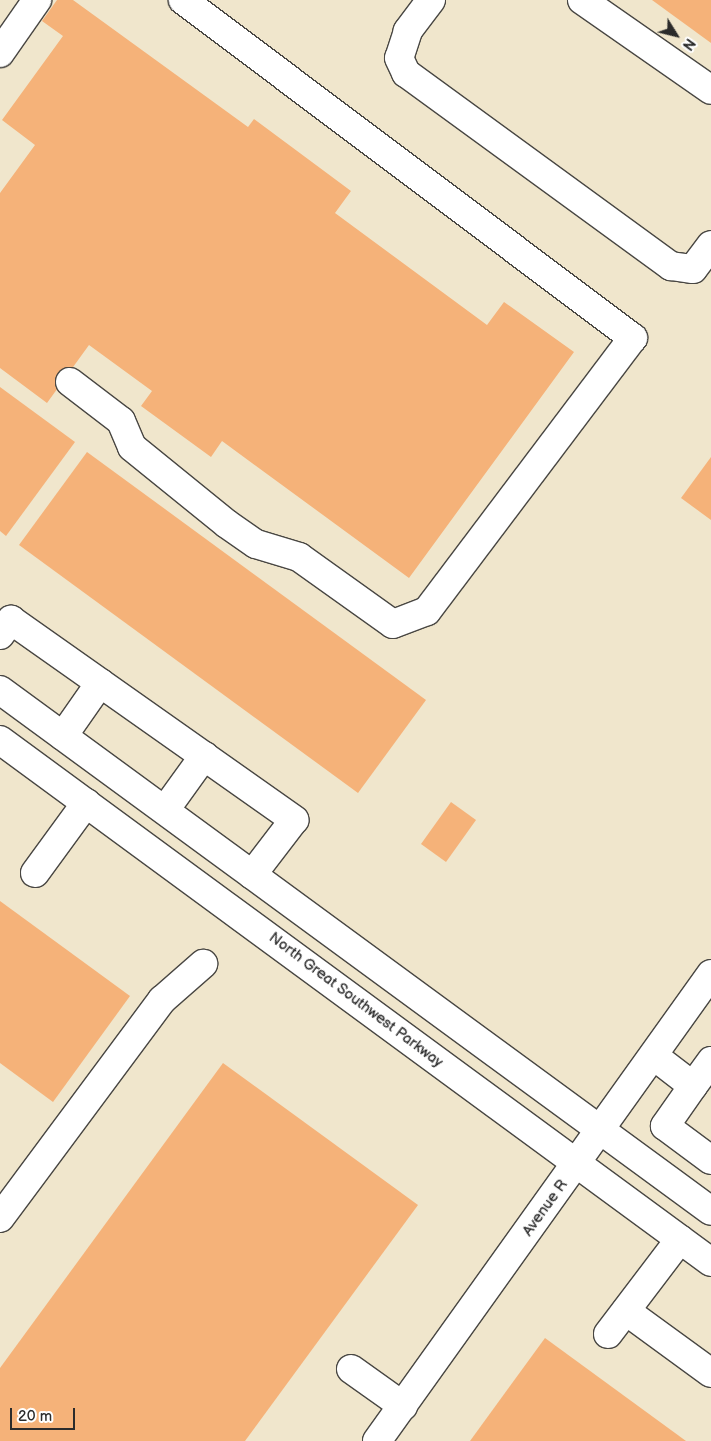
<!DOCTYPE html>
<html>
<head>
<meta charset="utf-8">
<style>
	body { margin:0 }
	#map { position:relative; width:711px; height:1441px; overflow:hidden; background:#f0e6cc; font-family:"Balsamiq Sans",sans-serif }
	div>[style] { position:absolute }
	.building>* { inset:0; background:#f5b279 }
	.roads { filter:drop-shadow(1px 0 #494743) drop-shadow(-1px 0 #494743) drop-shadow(0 1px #494743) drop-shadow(0 -1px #494743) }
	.minor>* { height:28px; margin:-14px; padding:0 14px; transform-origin:14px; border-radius:14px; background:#fff }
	span { translate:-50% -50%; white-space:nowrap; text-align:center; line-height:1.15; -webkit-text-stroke:5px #fff; paint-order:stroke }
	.street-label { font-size:15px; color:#2b2b2b }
	.north { position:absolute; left:651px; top:10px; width:50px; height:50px; -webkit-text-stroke:4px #fff; paint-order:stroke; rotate:126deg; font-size:14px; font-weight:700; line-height:20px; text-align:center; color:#2b2b2b }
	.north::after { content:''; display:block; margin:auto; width:18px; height:22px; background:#2b2b2b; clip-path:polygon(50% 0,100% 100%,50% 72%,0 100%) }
	.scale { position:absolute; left:10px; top:1408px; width:65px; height:22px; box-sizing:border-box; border:2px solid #2b2b2b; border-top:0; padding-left:6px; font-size:15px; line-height:18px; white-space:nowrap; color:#2b2b2b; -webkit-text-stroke:4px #fff; paint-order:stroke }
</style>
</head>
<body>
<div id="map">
	<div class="building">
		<div style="clip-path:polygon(57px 0,73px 0,248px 127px,254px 119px,351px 191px,335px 213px,487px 325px,504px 302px,574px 352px,409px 578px,222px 441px,211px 457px,141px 406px,152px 391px,89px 345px,47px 403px,0 368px,0 193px,35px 145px,2px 120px,63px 36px,42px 21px)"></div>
		<div style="clip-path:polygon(652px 0,711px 0,711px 43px)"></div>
		<div style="clip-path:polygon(0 387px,75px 442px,6px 536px,0 531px)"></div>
		<div style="clip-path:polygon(87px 452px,426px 700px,358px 793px,19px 545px)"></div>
		<div style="clip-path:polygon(711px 457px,711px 520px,681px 498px)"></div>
		<div style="clip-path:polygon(451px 802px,476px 820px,446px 862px,421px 844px)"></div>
		<div style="clip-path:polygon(0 901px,130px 996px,53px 1102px,0 1063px)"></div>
		<div style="clip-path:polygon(223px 1063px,418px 1205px,245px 1441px,0 1441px,0 1368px)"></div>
		<div style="clip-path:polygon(545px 1338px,686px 1441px,470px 1441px)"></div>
	</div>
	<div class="roads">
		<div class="minor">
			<div style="left:431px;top:0;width:39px;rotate:127deg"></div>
			<div style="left:408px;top:31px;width:28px;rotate:108deg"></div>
			<div style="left:399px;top:58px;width:17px;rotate:65deg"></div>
			<div style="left:406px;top:73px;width:328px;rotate:36.1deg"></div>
			<div style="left:671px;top:266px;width:22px;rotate:8deg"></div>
			<div style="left:693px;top:269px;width:30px;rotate:-53deg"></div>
			<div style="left:582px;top:0;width:157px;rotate:34.9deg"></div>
			<div style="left:0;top:53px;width:65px;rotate:-55.1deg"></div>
			<div style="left:70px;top:382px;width:64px;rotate:37.4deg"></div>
			<div style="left:121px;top:421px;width:28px;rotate:67deg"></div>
			<div style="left:132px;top:447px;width:122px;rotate:39deg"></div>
			<div style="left:227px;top:524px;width:35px;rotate:35deg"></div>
			<div style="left:256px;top:544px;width:45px;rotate:16.8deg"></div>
			<div style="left:299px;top:557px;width:115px;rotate:35.5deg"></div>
			<div style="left:393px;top:624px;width:36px;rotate:-21deg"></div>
			<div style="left:427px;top:611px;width:342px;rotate:-53deg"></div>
			<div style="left:633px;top:338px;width:563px;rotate:-143.09deg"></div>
			<div style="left:0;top:635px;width:19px;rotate:-54deg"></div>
			<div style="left:11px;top:620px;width:347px;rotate:35.2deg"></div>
			<div style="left:294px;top:820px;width:69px;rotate:127.4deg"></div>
			<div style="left:0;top:690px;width:881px;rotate:36.23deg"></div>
			<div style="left:63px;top:736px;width:65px;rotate:-55.1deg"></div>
			<div style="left:0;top:740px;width:882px;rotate:36.29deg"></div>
			<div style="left:165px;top:810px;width:67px;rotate:-54.2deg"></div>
			<div style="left:35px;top:873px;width:87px;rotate:-53.9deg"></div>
			<div style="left:654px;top:1056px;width:49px;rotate:37.6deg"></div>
			<div style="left:693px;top:1086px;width:49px;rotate:125deg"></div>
			<div style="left:665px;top:1126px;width:57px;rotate:36.5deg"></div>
			<div style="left:693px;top:1086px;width:31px;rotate:-54deg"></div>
			<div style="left:0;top:1218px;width:272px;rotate:-53.4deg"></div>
			<div style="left:162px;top:1000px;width:55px;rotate:-41.3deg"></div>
			<div style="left:626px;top:1311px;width:105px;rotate:36.1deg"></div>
			<div style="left:608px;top:1334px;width:119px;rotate:-52.8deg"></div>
			<div style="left:351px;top:1369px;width:64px;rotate:35.4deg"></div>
			<div style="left:377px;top:1441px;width:574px;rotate:-54.43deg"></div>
		</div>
	</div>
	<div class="street-label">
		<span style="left:356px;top:1000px;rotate:37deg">North Great Southwest Parkway</span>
		<span style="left:545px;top:1208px;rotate:-54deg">Avenue R</span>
	</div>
	<div class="north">N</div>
	<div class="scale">20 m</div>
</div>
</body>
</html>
